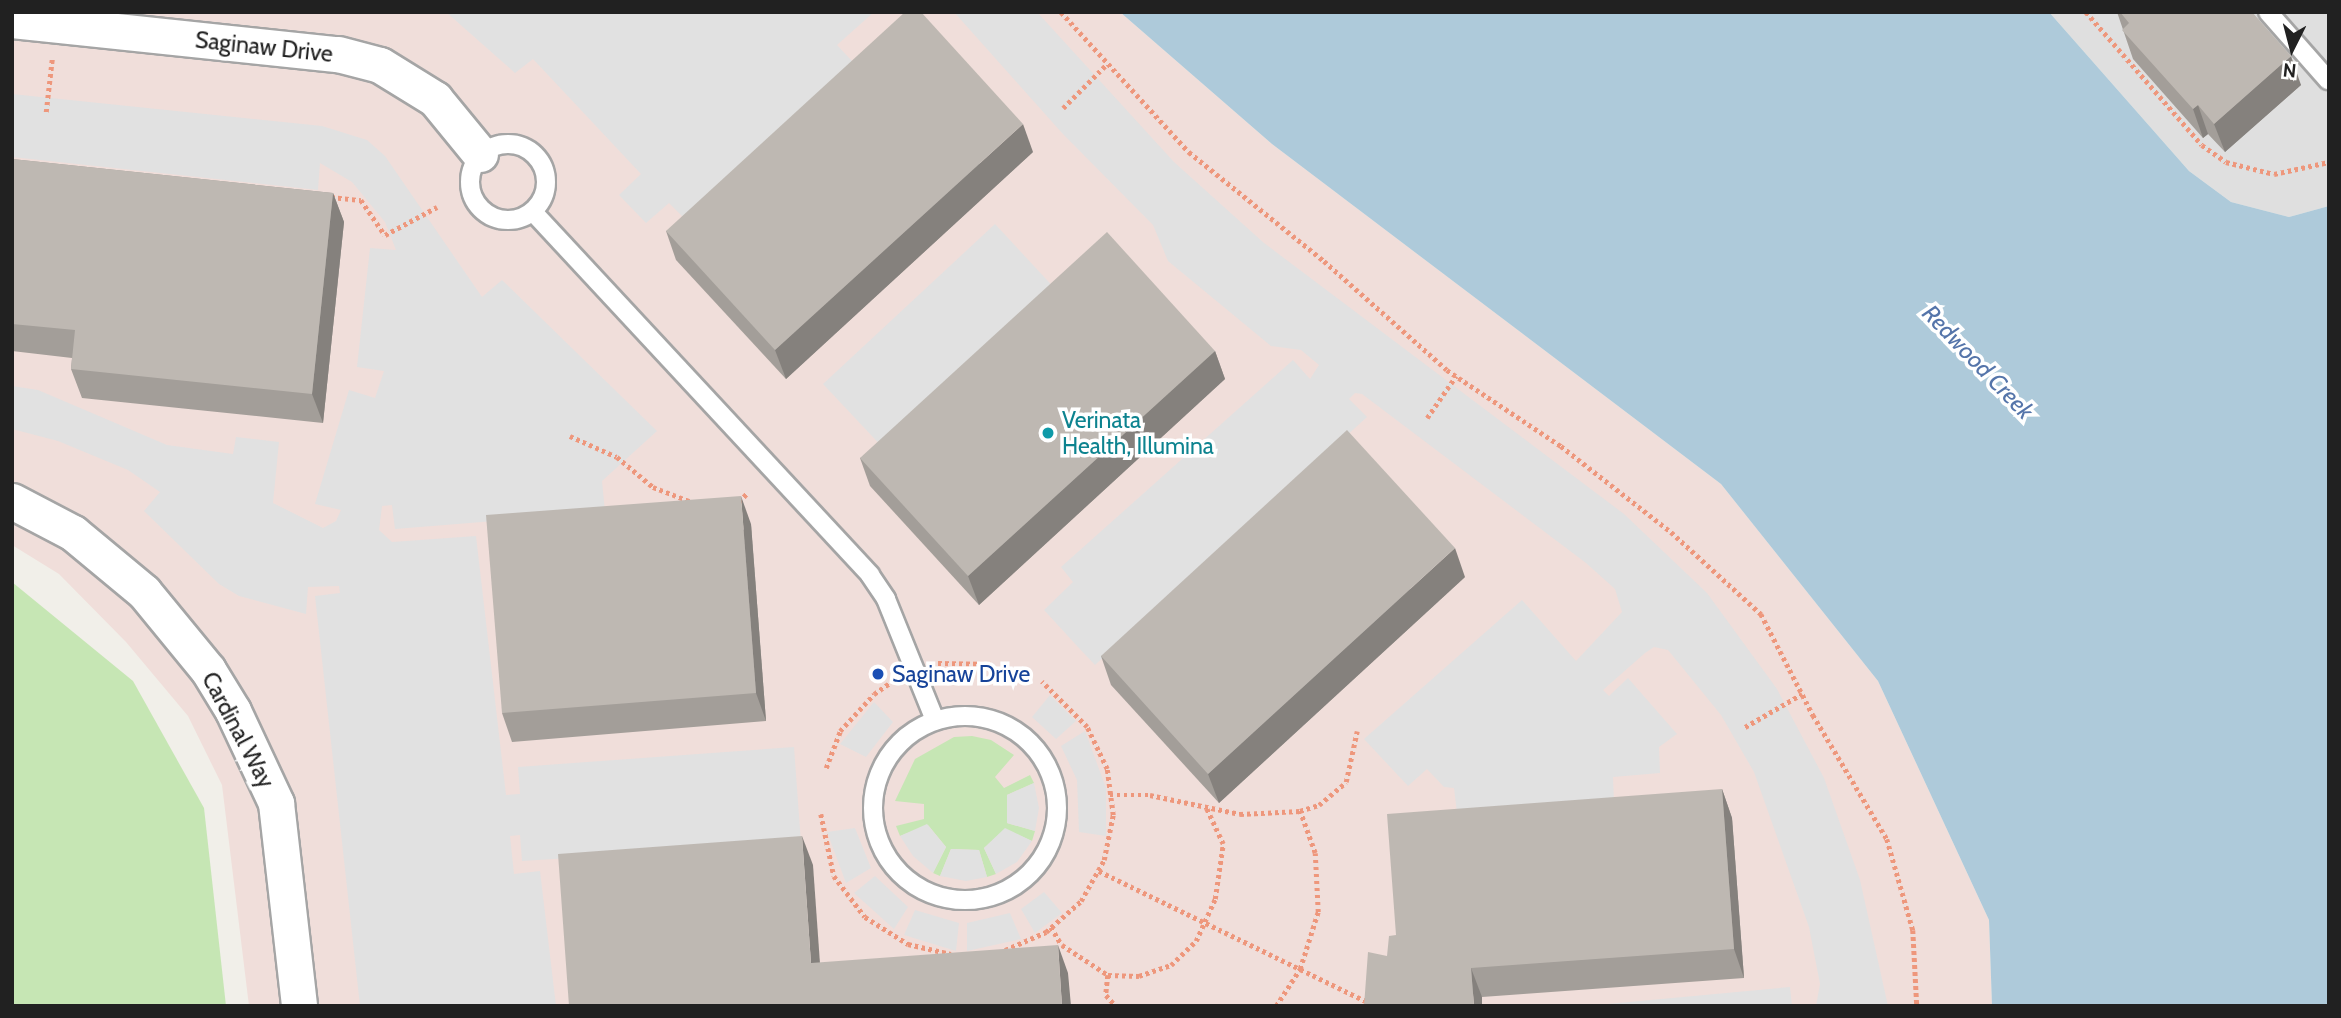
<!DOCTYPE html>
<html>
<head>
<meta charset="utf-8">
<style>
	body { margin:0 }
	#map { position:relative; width:2341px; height:1018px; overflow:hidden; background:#f1efe9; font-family:Cabin,sans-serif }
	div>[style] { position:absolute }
	.residential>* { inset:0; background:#dfdfdf }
	.commercial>* { inset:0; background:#f0deda }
	.grass>* { inset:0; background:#c6e6b4 }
	.parking>* { inset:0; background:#e1e1e1 }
	.water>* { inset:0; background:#aecada }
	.path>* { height:4.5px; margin-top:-2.25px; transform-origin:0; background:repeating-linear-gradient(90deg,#ee977c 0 3.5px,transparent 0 7px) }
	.roads { filter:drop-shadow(2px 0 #a5a5a5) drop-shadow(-2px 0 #a5a5a5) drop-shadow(0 2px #a5a5a5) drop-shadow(0 -2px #a5a5a5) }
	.service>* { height:18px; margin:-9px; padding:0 9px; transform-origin:9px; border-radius:9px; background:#fff }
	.service>.ring { margin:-9px; padding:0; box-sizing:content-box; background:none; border:18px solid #fff; border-radius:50% }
	.minor>* { height:35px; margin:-17.5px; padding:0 17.5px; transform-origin:17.5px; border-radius:17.5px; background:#fff }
	.wall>* { inset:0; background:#a39e99 }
	.shaded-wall>* { inset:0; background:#85817d }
	.building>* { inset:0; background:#beb8b2 }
	.dots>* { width:19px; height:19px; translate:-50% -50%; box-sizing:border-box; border:4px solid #fff; border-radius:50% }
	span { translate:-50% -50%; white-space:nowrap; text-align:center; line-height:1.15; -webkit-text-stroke:7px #fff; paint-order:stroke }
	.street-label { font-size:23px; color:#212121 }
	.culture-label { font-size:23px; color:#0d838f }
	.left { translate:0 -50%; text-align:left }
	.transit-label { font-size:23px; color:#164399 }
	.water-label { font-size:24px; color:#5575aa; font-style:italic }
	.frame { position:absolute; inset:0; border:14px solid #212121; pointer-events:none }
	.north { position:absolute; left:2257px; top:14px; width:70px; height:70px; -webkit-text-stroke:5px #fff; paint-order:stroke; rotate:186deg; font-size:19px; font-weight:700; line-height:28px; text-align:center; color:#212121 }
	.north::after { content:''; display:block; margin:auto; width:24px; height:32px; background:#212121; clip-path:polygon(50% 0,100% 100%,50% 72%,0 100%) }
</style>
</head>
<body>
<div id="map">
	<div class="residential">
		<div style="clip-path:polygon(2049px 12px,2329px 12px,2329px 206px,2289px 217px,2231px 202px,2189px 171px)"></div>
	</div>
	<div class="commercial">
		<div style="clip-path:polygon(12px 12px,1120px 12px,1272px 144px,1721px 484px,1878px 681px,1989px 920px,1992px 1006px,249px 1006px,222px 785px,188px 716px,126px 642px,59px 574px,12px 545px)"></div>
	</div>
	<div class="grass">
		<div style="clip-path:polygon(12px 582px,133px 681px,204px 808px,226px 1006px,12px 1006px)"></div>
		<div style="clip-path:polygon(972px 736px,991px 740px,1014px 755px,995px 777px,1004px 788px,1030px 775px,1034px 783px,1007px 795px,1007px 823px,1035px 831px,1032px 841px,1005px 829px,984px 848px,996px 874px,987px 877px,979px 850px,951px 849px,940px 876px,933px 873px,946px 847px,928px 825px,900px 836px,896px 826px,924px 819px,924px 804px,895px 801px,915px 759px,954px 737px)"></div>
	</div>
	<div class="parking">
		<div style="clip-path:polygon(446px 12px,874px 12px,837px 45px,867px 77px,686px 220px,669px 203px,646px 223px,619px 195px,641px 174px,533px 59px,515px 73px)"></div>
		<div style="clip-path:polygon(954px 12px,1037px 12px,1174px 162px,1264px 243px,1624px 514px,1707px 593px,1777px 689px,1824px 778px,1860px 880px,1888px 1006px,1816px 1006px,1820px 984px,1809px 927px,1754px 772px,1721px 715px,1668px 650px,1654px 647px,1645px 653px,1603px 690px,1609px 696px,1628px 678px,1677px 734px,1659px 747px,1660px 773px,1613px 777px,1614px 802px,1457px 813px,1454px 788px,1444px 787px,1427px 769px,1408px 786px,1364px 739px,1522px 600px,1576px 661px,1622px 612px,1615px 589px,1586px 563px,1362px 394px,1355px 393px,1349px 399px,1367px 417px,1095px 665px,1078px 647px,1044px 610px,1073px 582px,1061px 567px,1293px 360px,1310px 379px,1319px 365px,1301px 350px,1271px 346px,1168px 261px,1153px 225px,1062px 133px)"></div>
		<div style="clip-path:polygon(12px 94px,322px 126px,367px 140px,385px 156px,482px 297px,502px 280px,657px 431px,602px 481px,605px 512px,395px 529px,392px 505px,382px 506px,379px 530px,392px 542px,476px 536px,506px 795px,520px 794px,518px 767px,794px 747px,801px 843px,522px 861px,520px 835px,510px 836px,514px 874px,540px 871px,556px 1006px,360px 1006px,315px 596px,340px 593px,339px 586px,308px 587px,306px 614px,239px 596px,219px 584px,144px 511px,160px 492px,128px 470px,58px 441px,12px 429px,12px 386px,38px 390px,167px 445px,233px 454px,236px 437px,279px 442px,273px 503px,323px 528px,336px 521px,341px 510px,315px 504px,349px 390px,375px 398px,384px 371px,357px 367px,370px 248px,396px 250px,385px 222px,352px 182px,320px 163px,318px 190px,12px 157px)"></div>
		<div style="clip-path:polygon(995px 224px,1059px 293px,887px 452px,823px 384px)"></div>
		<div style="clip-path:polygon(1050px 695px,1076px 721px,1056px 739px,1032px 717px)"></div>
		<div style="clip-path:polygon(874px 702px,893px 722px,866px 757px,840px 744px)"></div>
		<div style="clip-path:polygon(1085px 731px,1106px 788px,1106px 836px,1079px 832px,1077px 780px,1061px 746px)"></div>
		<div style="clip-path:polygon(1034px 783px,1039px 808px,1035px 831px,1007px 823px,1007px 795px)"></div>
		<div style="clip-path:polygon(927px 824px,946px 847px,933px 873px,913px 856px,900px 836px)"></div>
		<div style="clip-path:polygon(855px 828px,871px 868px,846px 883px,827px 832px)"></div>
		<div style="clip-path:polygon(1005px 828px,1032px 841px,1017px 862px,996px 874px,984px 848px)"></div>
		<div style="clip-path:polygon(951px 849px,979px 850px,987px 877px,966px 881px,940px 876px)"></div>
		<div style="clip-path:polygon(875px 876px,908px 907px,894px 929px,854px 893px)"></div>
		<div style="clip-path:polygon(1044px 892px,1062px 913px,1035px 933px,1021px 909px)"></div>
		<div style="clip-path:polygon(915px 910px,959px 923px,956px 951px,904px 935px)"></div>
		<div style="clip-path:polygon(1010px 913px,1021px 939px,967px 951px,967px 923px)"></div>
		<div style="clip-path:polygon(1790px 987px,1792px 1006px,1586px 1006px)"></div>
	</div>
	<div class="water">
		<div style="clip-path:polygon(1120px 12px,2049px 12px,2189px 171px,2231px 202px,2289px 217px,2329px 206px,2329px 1006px,1992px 1006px,1989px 920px,1878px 681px,1721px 484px,1272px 144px)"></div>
	</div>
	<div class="path">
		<div style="left:1061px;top:12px;width:190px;rotate:47.6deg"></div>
		<div style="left:1189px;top:152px;width:174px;rotate:38.9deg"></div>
		<div style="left:1324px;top:261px;width:164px;rotate:41.5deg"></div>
		<div style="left:1447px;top:370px;width:137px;rotate:33.7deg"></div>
		<div style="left:1561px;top:446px;width:140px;rotate:38deg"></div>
		<div style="left:1671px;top:532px;width:122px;rotate:42.3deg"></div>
		<div style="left:1761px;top:614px;width:114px;rotate:62.8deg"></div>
		<div style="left:1813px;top:715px;width:144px;rotate:59.2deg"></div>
		<div style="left:1887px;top:839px;width:95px;rotate:74.1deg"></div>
		<div style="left:1913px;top:930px;width:76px;rotate:87deg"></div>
		<div style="left:2086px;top:12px;width:176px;rotate:48.9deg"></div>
		<div style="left:2202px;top:145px;width:29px;rotate:35deg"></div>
		<div style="left:2226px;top:162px;width:49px;rotate:14deg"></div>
		<div style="left:2274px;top:174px;width:56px;rotate:-12.3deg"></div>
		<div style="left:1063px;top:108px;width:62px;rotate:-45deg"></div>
		<div style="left:46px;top:112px;width:53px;rotate:-83.5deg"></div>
		<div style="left:331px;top:197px;width:30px;rotate:6deg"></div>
		<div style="left:361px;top:200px;width:42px;rotate:55.6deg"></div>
		<div style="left:385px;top:235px;width:59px;rotate:-28.3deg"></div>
		<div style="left:1427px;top:418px;width:51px;rotate:-55.4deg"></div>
		<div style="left:570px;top:436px;width:51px;rotate:24.1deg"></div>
		<div style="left:617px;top:457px;width:47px;rotate:39.8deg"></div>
		<div style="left:653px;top:487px;width:39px;rotate:21deg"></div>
		<div style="left:739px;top:502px;width:13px;rotate:-48deg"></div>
		<div style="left:938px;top:663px;width:56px;rotate:1deg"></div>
		<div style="left:1745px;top:727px;width:66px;rotate:-30.1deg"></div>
		<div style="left:826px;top:768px;width:40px;rotate:-69deg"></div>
		<div style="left:840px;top:731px;width:50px;rotate:-47.4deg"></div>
		<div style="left:874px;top:694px;width:21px;rotate:-35deg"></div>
		<div style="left:1110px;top:795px;width:40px"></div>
		<div style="left:1150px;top:795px;width:92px;rotate:11.9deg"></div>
		<div style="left:1240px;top:814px;width:60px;rotate:-2.9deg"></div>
		<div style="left:1300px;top:811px;width:20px;rotate:-18deg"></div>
		<div style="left:1319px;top:805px;width:35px;rotate:-40deg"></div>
		<div style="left:1346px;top:782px;width:52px;rotate:-77.8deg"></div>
		<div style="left:821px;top:814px;width:63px;rotate:78.2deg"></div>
		<div style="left:834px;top:876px;width:51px;rotate:52.9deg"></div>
		<div style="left:865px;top:917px;width:51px;rotate:32.1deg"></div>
		<div style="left:908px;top:944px;width:44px;rotate:13.1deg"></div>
		<div style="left:1099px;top:871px;width:308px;rotate:26deg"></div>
		<div style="left:1051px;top:927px;width:21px;rotate:59deg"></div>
		<div style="left:1062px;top:945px;width:55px;rotate:33.1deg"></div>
		<div style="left:1108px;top:975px;width:31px;rotate:2deg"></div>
		<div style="left:1139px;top:976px;width:34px;rotate:-19deg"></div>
		<div style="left:1171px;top:965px;width:35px;rotate:-44deg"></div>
		<div style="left:1196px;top:941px;width:46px;rotate:-65.7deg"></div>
		<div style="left:1215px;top:899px;width:56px;rotate:-81.7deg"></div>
		<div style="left:1223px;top:844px;width:40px;rotate:-115deg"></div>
		<div style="left:1005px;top:950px;width:45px;rotate:-23.7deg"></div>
		<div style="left:1046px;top:932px;width:47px;rotate:-41.5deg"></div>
		<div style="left:1081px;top:901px;width:47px;rotate:-60.7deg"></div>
		<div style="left:1104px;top:860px;width:46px;rotate:-78.7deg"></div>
		<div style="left:1113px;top:815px;width:46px;rotate:-97.4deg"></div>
		<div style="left:1107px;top:769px;width:47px;rotate:-115.5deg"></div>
		<div style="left:1087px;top:727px;width:64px;rotate:-135deg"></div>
		<div style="left:1108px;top:975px;width:20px;rotate:96deg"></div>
		<div style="left:1106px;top:995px;width:15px;rotate:48deg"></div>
		<div style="left:1276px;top:1006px;width:44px;rotate:-57deg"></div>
		<div style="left:1300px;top:969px;width:60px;rotate:-72.5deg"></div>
		<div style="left:1318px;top:912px;width:59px;rotate:-92.9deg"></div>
		<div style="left:1315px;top:853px;width:45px;rotate:-109.7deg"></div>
	</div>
	<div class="roads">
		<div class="service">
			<div style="left:2268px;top:12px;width:91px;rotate:48.6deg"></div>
			<div class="ring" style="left:470px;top:144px;width:58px;height:58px"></div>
			<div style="left:534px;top:213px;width:494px;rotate:47.1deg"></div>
			<div style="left:870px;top:575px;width:29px;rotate:56deg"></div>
			<div style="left:886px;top:599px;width:131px;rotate:68deg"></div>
			<div class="ring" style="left:873px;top:716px;width:166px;height:166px"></div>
		</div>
		<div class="minor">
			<div style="left:12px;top:20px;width:328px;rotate:6deg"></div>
			<div style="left:338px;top:54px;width:43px;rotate:14.7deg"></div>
			<div style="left:380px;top:65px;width:65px;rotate:31.7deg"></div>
			<div style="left:435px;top:99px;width:71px;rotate:50.7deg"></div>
			<div style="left:12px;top:501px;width:69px;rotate:27.7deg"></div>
			<div style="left:73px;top:533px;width:92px;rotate:39.7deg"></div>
			<div style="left:144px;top:592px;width:101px;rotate:50.6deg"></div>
			<div style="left:208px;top:670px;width:48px;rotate:58.6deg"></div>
			<div style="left:233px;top:711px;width:102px;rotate:64.9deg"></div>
			<div style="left:276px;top:803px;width:204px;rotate:83.5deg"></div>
		</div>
	</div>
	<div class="wall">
		<div style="clip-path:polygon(2117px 12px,2252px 12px,2301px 85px,2225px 152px,2208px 134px,2203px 138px,2133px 59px)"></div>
		<div style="clip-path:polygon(1033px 152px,786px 379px,676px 260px,666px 231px)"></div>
		<div style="clip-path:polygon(12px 159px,333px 193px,344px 222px,323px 423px,82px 398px,71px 369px,72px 358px,12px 351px)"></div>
		<div style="clip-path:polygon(1215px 351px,1225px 379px,979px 605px,870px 486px,860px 458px)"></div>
		<div style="clip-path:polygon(751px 524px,766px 721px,512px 742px,502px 713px)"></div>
		<div style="clip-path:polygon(1465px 577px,1219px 803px,1111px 685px,1101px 656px)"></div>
		<div style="clip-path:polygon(1722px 789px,1732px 818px,1744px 978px,1482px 997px,1387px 956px)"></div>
	</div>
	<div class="shaded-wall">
		<div style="clip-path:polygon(2291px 56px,2301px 85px,2225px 152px,2214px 124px)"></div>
		<div style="clip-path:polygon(2198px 105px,2208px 134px,2203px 138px,2193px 109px)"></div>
		<div style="clip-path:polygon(1023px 124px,1033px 152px,786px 379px,775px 350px)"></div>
		<div style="clip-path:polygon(333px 193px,344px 222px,323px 423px,312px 394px)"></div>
		<div style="clip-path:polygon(1215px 351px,1225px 379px,979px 605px,968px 576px)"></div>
		<div style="clip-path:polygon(741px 496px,751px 524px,766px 721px,756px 693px)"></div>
		<div style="clip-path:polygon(1455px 548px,1465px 577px,1219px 803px,1208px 774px)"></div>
		<div style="clip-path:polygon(1722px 789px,1732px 818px,1744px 978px,1734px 949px)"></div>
		<div style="clip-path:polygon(802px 836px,813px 865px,822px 992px,811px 963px)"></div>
		<div style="clip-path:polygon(1058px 945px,1068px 973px,1071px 1006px,1062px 1006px)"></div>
		<div style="clip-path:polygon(1471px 968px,1482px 997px,1482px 1006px,1474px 1006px)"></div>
	</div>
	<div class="building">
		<div style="clip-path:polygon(905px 12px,921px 12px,1023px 124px,775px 350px,666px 231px)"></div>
		<div style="clip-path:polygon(2120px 12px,2252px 12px,2291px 56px,2214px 124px,2198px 105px,2193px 109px,2122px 30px,2129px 23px)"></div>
		<div style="clip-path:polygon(12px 159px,333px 193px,312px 394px,71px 369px,75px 330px,12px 324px)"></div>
		<div style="clip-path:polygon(1107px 232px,1215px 351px,968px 576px,860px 458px)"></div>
		<div style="clip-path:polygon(1347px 430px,1455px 548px,1208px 774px,1101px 656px)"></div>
		<div style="clip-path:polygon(741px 496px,756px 693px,502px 713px,486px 515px)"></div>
		<div style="clip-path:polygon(1722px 789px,1734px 949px,1471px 968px,1474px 1006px,1364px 1006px,1368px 952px,1387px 956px,1389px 936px,1396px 935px,1387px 814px)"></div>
		<div style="clip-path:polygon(802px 836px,811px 963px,1058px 945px,1062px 1006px,569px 1006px,558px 854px)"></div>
	</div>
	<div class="dots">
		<div style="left:1048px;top:433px;background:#0f9aa8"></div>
		<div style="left:878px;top:674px;background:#1a4fb4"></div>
	</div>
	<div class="street-label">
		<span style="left:264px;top:47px;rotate:6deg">Saginaw Drive</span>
		<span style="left:238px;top:730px;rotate:62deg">Cardinal Way</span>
	</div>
	<div class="culture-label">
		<span class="left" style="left:1062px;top:433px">Verinata<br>Health, Illumina</span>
	</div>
	<div class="transit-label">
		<span class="left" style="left:892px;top:674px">Saginaw Drive</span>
	</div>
	<div class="water-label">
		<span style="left:1978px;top:362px;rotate:46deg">Redwood Creek</span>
	</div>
	<div class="frame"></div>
	<div class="north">N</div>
</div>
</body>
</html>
